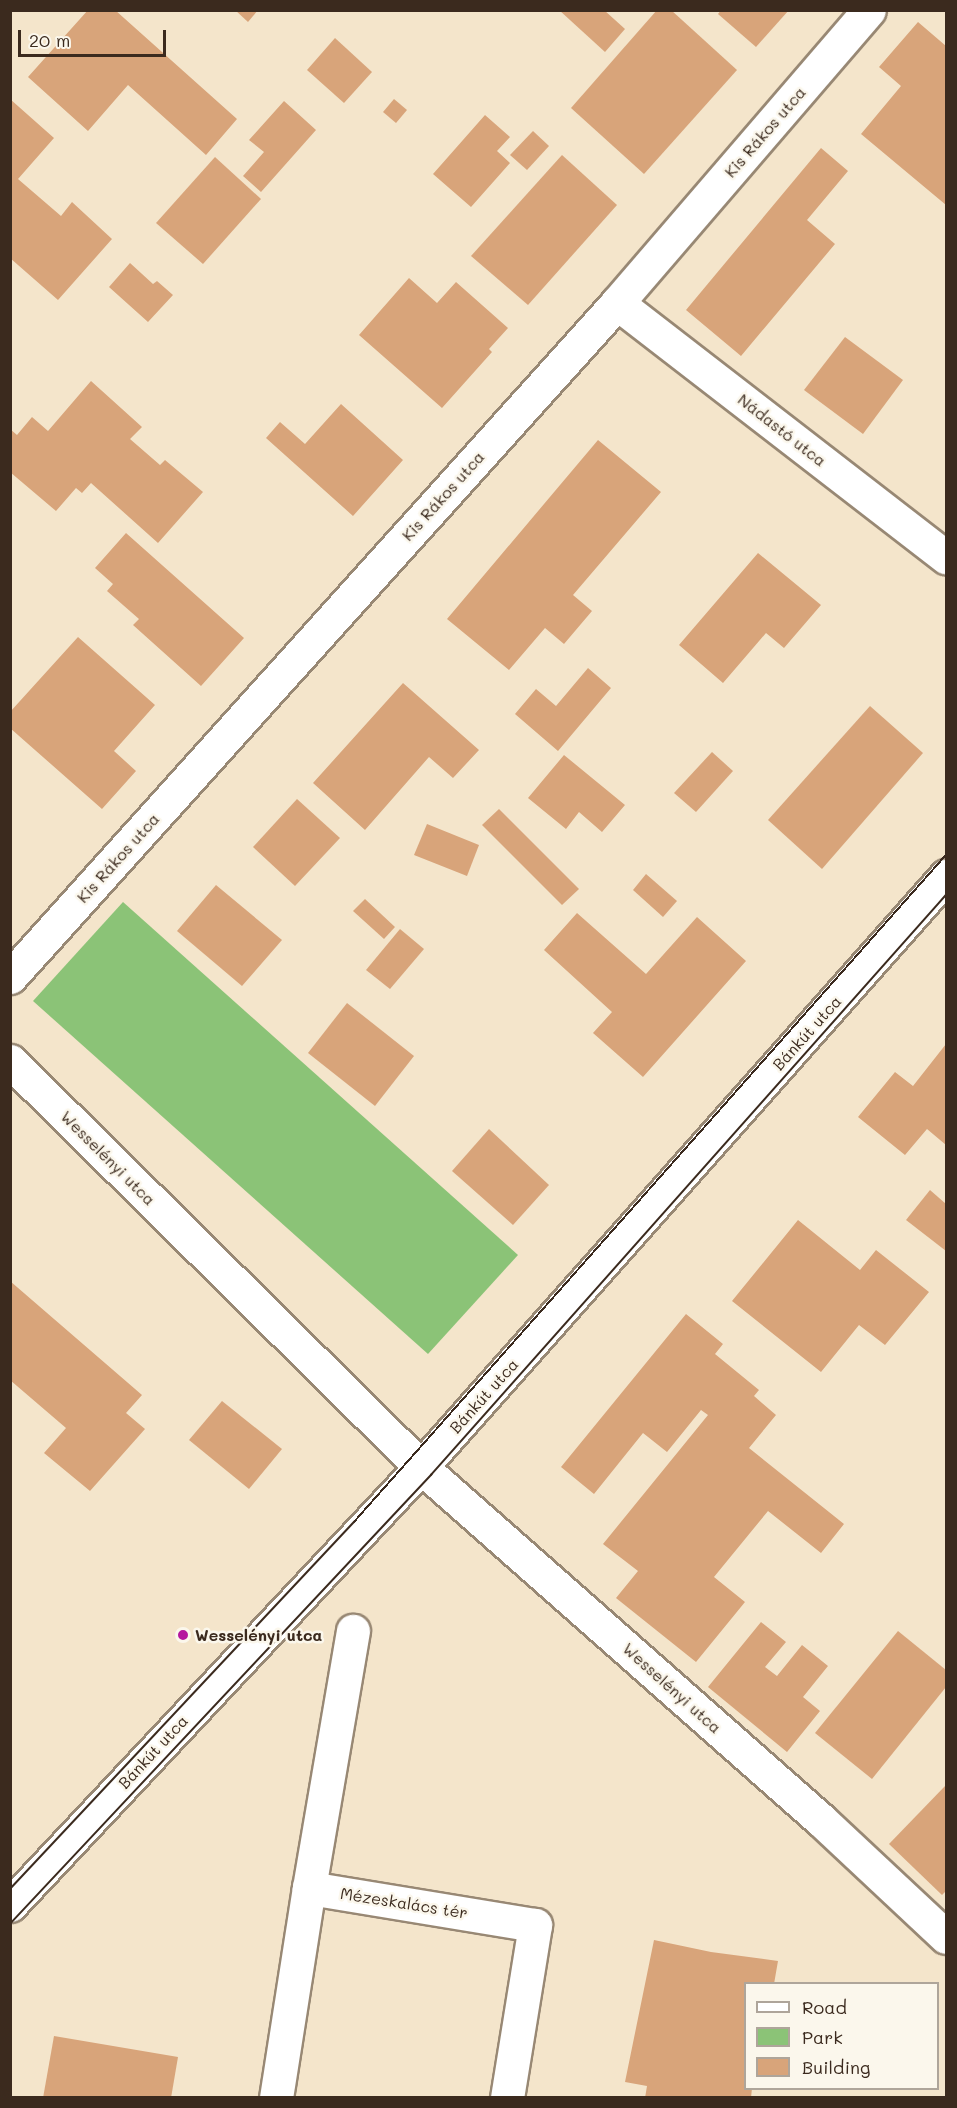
<!DOCTYPE html>
<html>
<head>
<meta charset="utf-8">
<style>
	body { margin:0 }
	#map { position:relative; width:957px; height:2108px; overflow:hidden; background:#f4e5cb; font-family:Mali,sans-serif }
	div>[style] { position:absolute }
	.green>* { inset:0; background:#8bc377 }
	.building>* { inset:0; background:#d8a47a }
	.roads { filter:drop-shadow(2px 0 #988874) drop-shadow(-2px 0 #988874) drop-shadow(0 2px #988874) drop-shadow(0 -2px #988874) }
	.pedestrian>* { height:33px; margin:-16.5px; padding:0 16.5px; transform-origin:16.5px; border-radius:16.5px; background:#fff }
	.minor>* { height:33px; margin:-16.5px; padding:0 16.5px; transform-origin:16.5px; border-radius:16.5px; background:#fff }
	.tertiary>* { height:33px; margin:-16.5px; padding:0 16.5px; transform-origin:16.5px; border-radius:16.5px; background:#fff }
	.tram>* { height:1.5px; margin:-0.75px; padding:0 0.75px; transform-origin:0.75px; border-radius:0.75px; background:#3b2a1e }
	.dots>* { width:16px; height:16px; translate:-50% -50%; box-sizing:border-box; border:3px solid #fbf7ec; border-radius:50% }
	span { translate:-50% -50%; white-space:nowrap; text-align:center; line-height:1.15; -webkit-text-stroke:5px #fbf7ec; paint-order:stroke }
	.street-label { font-size:16px; color:#3b2a1e }
	.poi-label { font-size:16px; color:#3b2a1e; font-weight:700 }
	.left { translate:0 -50%; text-align:left }
	.frame { position:absolute; inset:0; border:12px solid #3b2a1e; pointer-events:none }
	.legend { position:absolute; left:744px; top:1982px; width:195px; height:108px; box-sizing:border-box; background:#fbf7ec; border:2px solid #aea59a; margin:0; padding:8px 10px; list-style:none; font-size:18px; color:#3b2a1e }
	.legend li { display:flex; align-items:center; gap:12px; height:30px }
	.legend b { width:30px; border:2px solid #aea59a }
	.scale { position:absolute; left:18px; top:30px; width:148px; height:27px; box-sizing:border-box; border:3px solid #3b2a1e; border-top:0; padding-left:8px; font-size:18px; line-height:21px; white-space:nowrap; color:#3b2a1e; -webkit-text-stroke:4px #fbf7ec; paint-order:stroke }
</style>
</head>
<body>
<div id="map">
	<div class="green">
		<div style="clip-path:polygon(123px 902px,518px 1255px,428px 1354px,33px 1001px)"></div>
	</div>
	<div class="building">
		<div style="clip-path:polygon(88px 10px,115px 10px,237px 119px,206px 155px,128px 85px,88px 131px,28px 77px)"></div>
		<div style="clip-path:polygon(235px 10px,258px 10px,248px 22px)"></div>
		<div style="clip-path:polygon(559px 10px,604px 10px,625px 29px,605px 52px)"></div>
		<div style="clip-path:polygon(657px 10px,671px 10px,737px 70px,644px 174px,571px 108px)"></div>
		<div style="clip-path:polygon(721px 10px,789px 10px,756px 47px,718px 14px)"></div>
		<div style="clip-path:polygon(918px 22px,946px 46px,946px 205px,861px 134px,901px 86px,879px 67px)"></div>
		<div style="clip-path:polygon(335px 38px,372px 72px,344px 103px,307px 70px)"></div>
		<div style="clip-path:polygon(10px 99px,54px 138px,18px 179px,61px 216px,72px 202px,112px 239px,58px 300px,10px 258px)"></div>
		<div style="clip-path:polygon(394px 99px,407px 110px,396px 123px,383px 112px)"></div>
		<div style="clip-path:polygon(284px 101px,316px 130px,261px 192px,243px 176px,264px 152px,249px 140px)"></div>
		<div style="clip-path:polygon(485px 115px,510px 137px,497px 151px,510px 163px,471px 207px,433px 174px)"></div>
		<div style="clip-path:polygon(533px 131px,549px 146px,527px 170px,510px 155px)"></div>
		<div style="clip-path:polygon(821px 148px,848px 171px,807px 220px,835px 244px,741px 356px,686px 310px)"></div>
		<div style="clip-path:polygon(562px 155px,617px 205px,528px 305px,471px 256px)"></div>
		<div style="clip-path:polygon(215px 157px,261px 199px,203px 264px,156px 223px)"></div>
		<div style="clip-path:polygon(130px 263px,153px 284px,157px 281px,173px 295px,148px 322px,109px 287px)"></div>
		<div style="clip-path:polygon(409px 278px,437px 303px,456px 282px,508px 328px,489px 349px,492px 352px,442px 408px,359px 335px)"></div>
		<div style="clip-path:polygon(845px 337px,903px 380px,863px 434px,804px 390px)"></div>
		<div style="clip-path:polygon(91px 381px,142px 427px,130px 439px,160px 465px,165px 460px,203px 492px,158px 543px,91px 483px,82px 493px,76px 488px,56px 511px,10px 472px,10px 429px,17px 435px,32px 417px,48px 431px)"></div>
		<div style="clip-path:polygon(341px 404px,403px 460px,353px 516px,266px 438px,280px 422px,305px 444px)"></div>
		<div style="clip-path:polygon(598px 440px,661px 492px,573px 595px,592px 611px,564px 644px,545px 628px,509px 670px,447px 619px)"></div>
		<div style="clip-path:polygon(126px 533px,244px 638px,201px 686px,133px 625px,139px 619px,107px 591px,113px 584px,95px 568px)"></div>
		<div style="clip-path:polygon(758px 553px,821px 605px,784px 648px,766px 633px,723px 683px,679px 645px)"></div>
		<div style="clip-path:polygon(78px 637px,155px 705px,114px 751px,136px 771px,102px 809px,10px 728px,10px 712px)"></div>
		<div style="clip-path:polygon(588px 668px,611px 688px,558px 751px,515px 714px,536px 689px,556px 706px)"></div>
		<div style="clip-path:polygon(403px 683px,479px 750px,453px 778px,429px 757px,365px 830px,313px 783px)"></div>
		<div style="clip-path:polygon(870px 706px,923px 753px,822px 869px,768px 820px)"></div>
		<div style="clip-path:polygon(712px 752px,733px 771px,696px 812px,674px 793px)"></div>
		<div style="clip-path:polygon(564px 755px,625px 805px,602px 832px,579px 812px,566px 829px,528px 798px)"></div>
		<div style="clip-path:polygon(297px 799px,340px 838px,295px 886px,253px 847px)"></div>
		<div style="clip-path:polygon(499px 809px,579px 889px,562px 905px,482px 825px)"></div>
		<div style="clip-path:polygon(427px 824px,479px 845px,467px 876px,414px 855px)"></div>
		<div style="clip-path:polygon(646px 874px,677px 901px,663px 917px,633px 890px)"></div>
		<div style="clip-path:polygon(216px 885px,282px 940px,242px 986px,177px 931px)"></div>
		<div style="clip-path:polygon(365px 899px,395px 927px,384px 939px,353px 911px)"></div>
		<div style="clip-path:polygon(577px 913px,646px 974px,697px 917px,746px 961px,643px 1077px,593px 1033px,612px 1012px,544px 950px)"></div>
		<div style="clip-path:polygon(400px 929px,424px 949px,390px 989px,366px 970px)"></div>
		<div style="clip-path:polygon(347px 1003px,414px 1056px,375px 1106px,308px 1053px)"></div>
		<div style="clip-path:polygon(946px 1044px,946px 1145px,927px 1129px,905px 1155px,858px 1117px,895px 1072px,913px 1086px)"></div>
		<div style="clip-path:polygon(489px 1129px,549px 1185px,513px 1225px,452px 1171px)"></div>
		<div style="clip-path:polygon(930px 1190px,946px 1204px,946px 1251px,906px 1220px)"></div>
		<div style="clip-path:polygon(798px 1220px,860px 1270px,876px 1250px,929px 1292px,885px 1345px,859px 1325px,821px 1372px,732px 1301px)"></div>
		<div style="clip-path:polygon(10px 1281px,142px 1395px,126px 1413px,145px 1429px,90px 1491px,44px 1453px,66px 1428px,10px 1380px)"></div>
		<div style="clip-path:polygon(686px 1314px,723px 1344px,715px 1354px,759px 1390px,754px 1396px,776px 1415px,749px 1448px,844px 1524px,821px 1553px,768px 1511px,714px 1577px,745px 1602px,696px 1662px,616px 1598px,638px 1571px,603px 1544px,708px 1415px,701px 1410px,667px 1452px,643px 1433px,594px 1494px,561px 1467px)"></div>
		<div style="clip-path:polygon(222px 1401px,282px 1449px,249px 1489px,189px 1440px)"></div>
		<div style="clip-path:polygon(761px 1622px,786px 1642px,765px 1667px,777px 1676px,802px 1645px,828px 1666px,803px 1697px,820px 1711px,787px 1752px,708px 1687px)"></div>
		<div style="clip-path:polygon(898px 1631px,946px 1670px,946px 1687px,872px 1779px,815px 1733px)"></div>
		<div style="clip-path:polygon(946px 1785px,946px 1891px,942px 1895px,889px 1844px)"></div>
		<div style="clip-path:polygon(654px 1940px,711px 1952px,778px 1961px,774px 1984px,746px 1984px,746px 2088px,752px 2088px,751px 2098px,645px 2098px,647px 2086px,625px 2082px)"></div>
		<div style="clip-path:polygon(54px 2036px,178px 2057px,171px 2098px,43px 2098px)"></div>
	</div>
	<div class="roads">
		<div class="pedestrian">
			<div style="left:309px;top:1888px;width:261px;rotate:-80.3deg"></div>
		</div>
		<div class="minor">
			<div style="left:617px;top:303px;width:416px;rotate:37.7deg"></div>
			<div style="left:10px;top:977px;width:907px;rotate:-47.99deg"></div>
			<div style="left:617px;top:303px;width:386px;rotate:-49.3deg"></div>
			<div style="left:10px;top:1061px;width:578px;rotate:44.65deg"></div>
			<div style="left:421px;top:1467px;width:533px;rotate:41.43deg"></div>
			<div style="left:821px;top:1820px;width:171px;rotate:43.1deg"></div>
			<div style="left:276px;top:2098px;width:213px;rotate:-81.1deg"></div>
			<div style="left:309px;top:1888px;width:229px;rotate:9.3deg"></div>
			<div style="left:535px;top:1925px;width:175px;rotate:99.2deg"></div>
		</div>
		<div class="tertiary">
			<div style="left:10px;top:1905px;width:601px;rotate:-46.82deg"></div>
			<div style="left:421px;top:1467px;width:791px;rotate:-48.38deg"></div>
		</div>
	</div>
	<div class="tram">
		<div style="left:10px;top:1889px;width:503px;rotate:-46.85deg"></div>
		<div style="left:354px;top:1522px;width:892px;rotate:-48.41deg"></div>
		<div style="left:10px;top:1924px;width:616px;rotate:-46.84deg"></div>
		<div style="left:431px;top:1475px;width:776px;rotate:-48.4deg"></div>
	</div>
	<div class="dots">
		<div style="left:183px;top:1635px;background:#b5179e"></div>
	</div>
	<div class="street-label">
		<span style="left:765px;top:132px;rotate:-49deg">Kis Rákos utca</span>
		<span style="left:782px;top:430px;rotate:38deg">Nádastó utca</span>
		<span style="left:443px;top:496px;rotate:-48deg">Kis Rákos utca</span>
		<span style="left:118px;top:858px;rotate:-48deg">Kis Rákos utca</span>
		<span style="left:807px;top:1033px;rotate:-48deg">Bánkút utca</span>
		<span style="left:108px;top:1158px;rotate:45deg">Wesselényi utca</span>
		<span style="left:484px;top:1396px;rotate:-48deg">Bánkút utca</span>
		<span style="left:672px;top:1688px;rotate:42deg">Wesselényi utca</span>
		<span style="left:153px;top:1752px;rotate:-47deg">Bánkút utca</span>
		<span style="left:404px;top:1903px;rotate:9deg">Mézeskalács tér</span>
	</div>
	<div class="poi-label">
		<span class="left" style="left:195px;top:1635px">Wesselényi utca</span>
	</div>
	<div class="frame"></div>
	<ul class="legend">
	<li><b style="height:8px;background:#fff"></b>Road</li>
	<li><b style="height:16px;background:#8bc377"></b>Park</li>
	<li><b style="height:16px;background:#d8a47a"></b>Building</li>
	</ul>
	<div class="scale">20 m</div>
</div>
</body>
</html>
